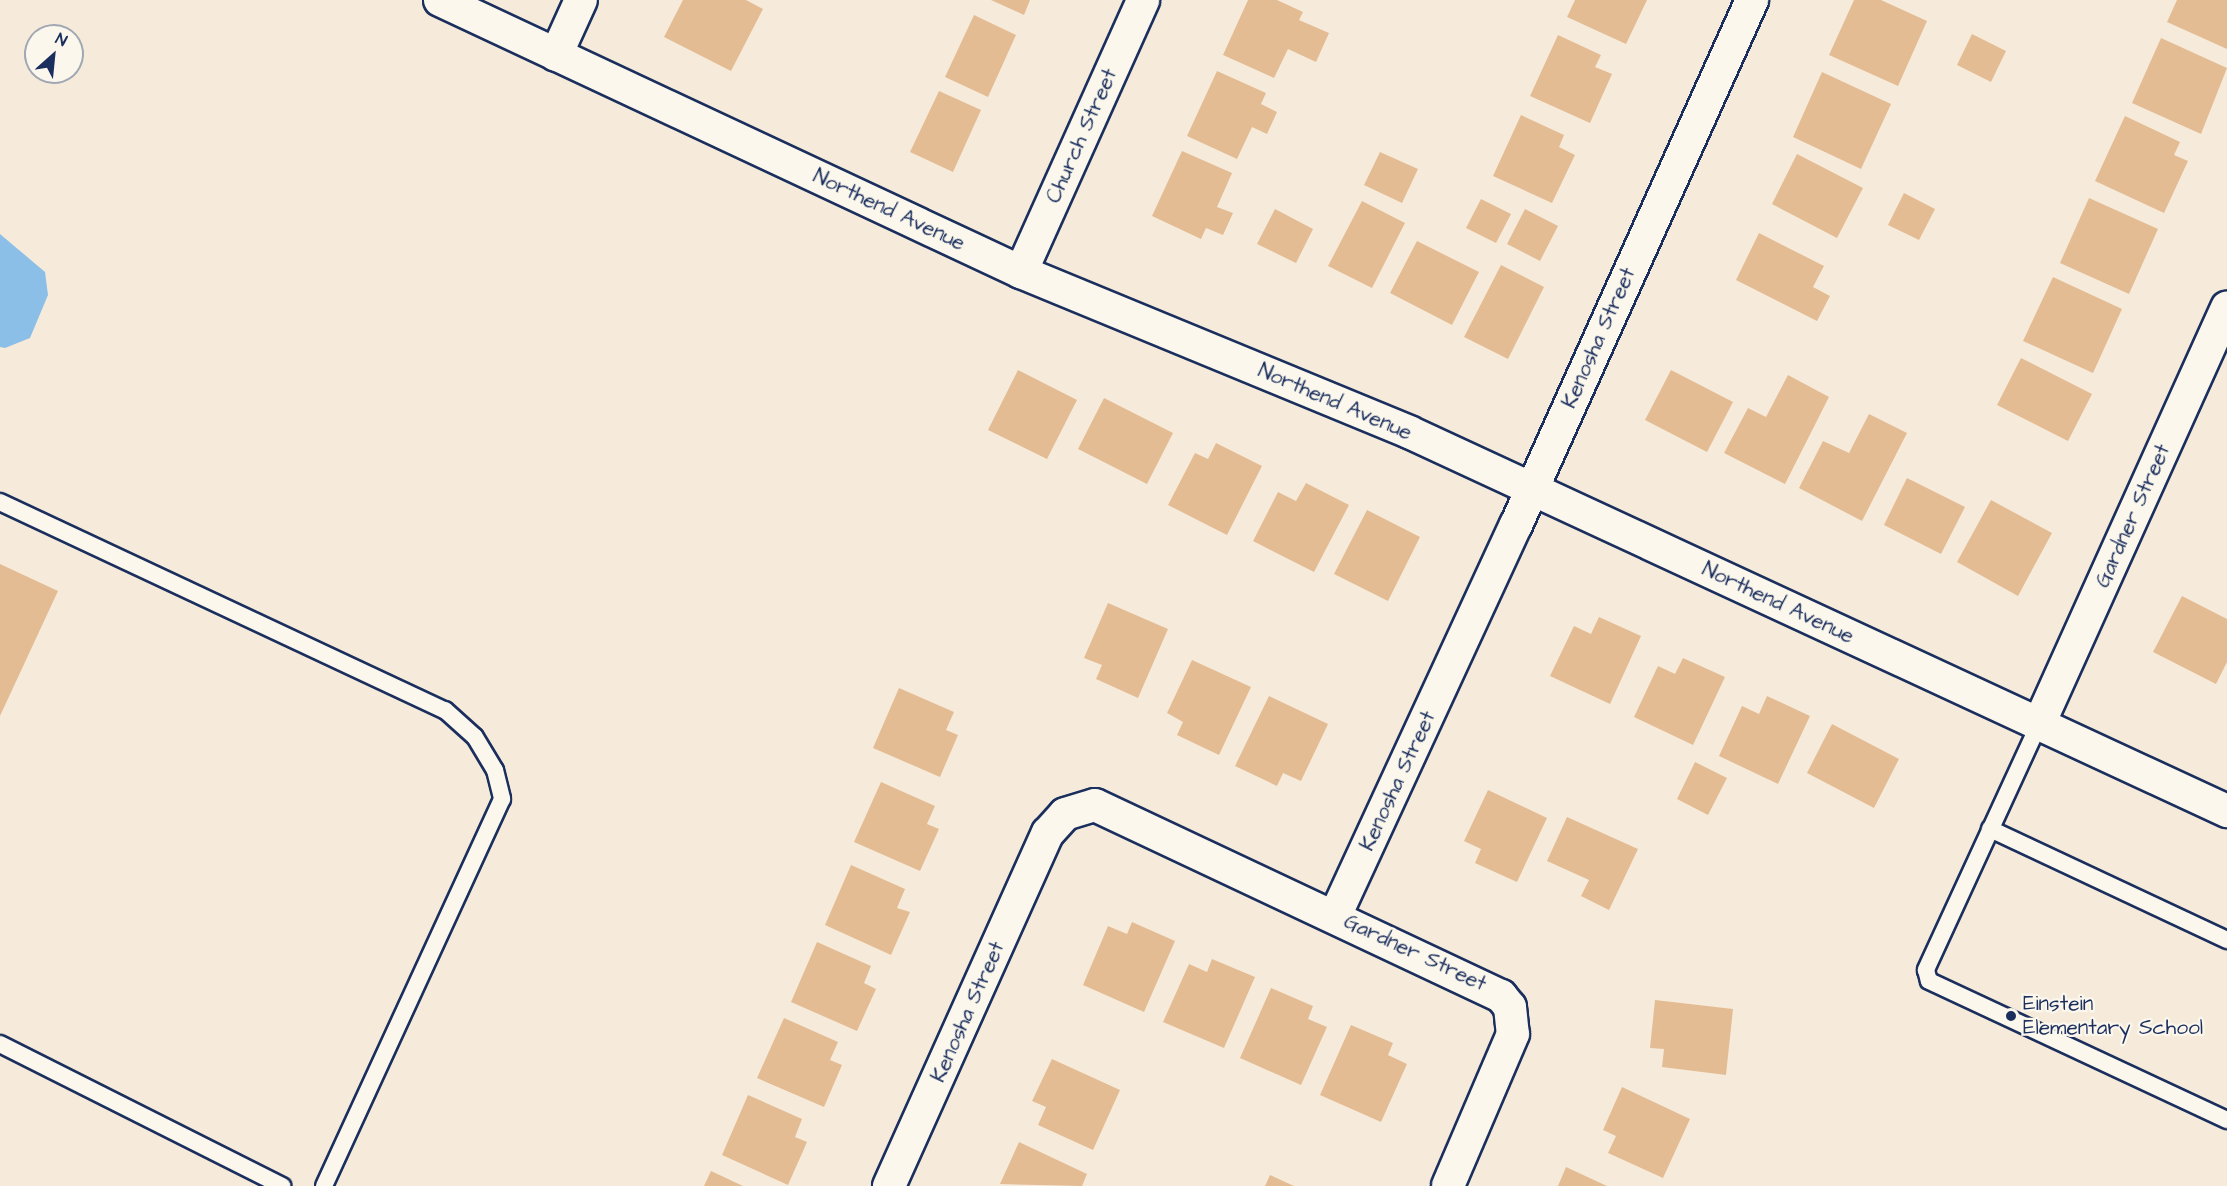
<!DOCTYPE html>
<html>
<head>
<meta charset="utf-8">
<style>
	body { margin:0 }
	#map { position:relative; width:2227px; height:1186px; overflow:hidden; background:#f6ebda; font-family:"Architects Daughter",sans-serif }
	div>[style] { position:absolute }
	.water>* { inset:0; background:#8cbfe8 }
	.building>* { inset:0; background:#e4bc94 }
	.roads { filter:drop-shadow(2px 0 #1b2f5e) drop-shadow(-2px 0 #1b2f5e) drop-shadow(0 2px #1b2f5e) drop-shadow(0 -2px #1b2f5e) }
	.lane>* { height:16px; margin:-8px; padding:0 8px; transform-origin:8px; border-radius:8px; background:#fbf7ec }
	.street>* { height:32px; margin:-16px; padding:0 16px; transform-origin:16px; border-radius:16px; background:#fbf7ec }
	.dots>* { width:16px; height:16px; translate:-50% -50%; box-sizing:border-box; border:3px solid #fbf7ec; border-radius:50% }
	span { translate:-50% -50%; white-space:nowrap; text-align:center; line-height:1.15; -webkit-text-stroke:4.5px #fbf7ec; paint-order:stroke }
	.street-label { font-size:21px; color:#1b2f5e }
	.poi-label { font-size:21px; color:#1b2f5e }
	.left { translate:0 -50%; text-align:left }
	.north { position:absolute; left:24px; top:24px; width:60px; height:60px; box-sizing:border-box; background:#fbf7ec; border:2px solid #a1a7b3; border-radius:50%; rotate:27deg; font-size:16px; font-weight:700; line-height:24px; text-align:center; color:#1b2f5e }
	.north::after { content:''; display:block; margin:auto; width:21px; height:27px; background:#1b2f5e; clip-path:polygon(50% 0,100% 100%,50% 72%,0 100%) }
</style>
</head>
<body>
<div id="map">
	<div class="water">
		<div style="clip-path:polygon(0 234px,45px 272px,48px 295px,30px 338px,5px 348px,0 347px)"></div>
	</div>
	<div class="building">
		<div style="clip-path:polygon(683px 0,746px 0,763px 9px,731px 71px,664px 37px)"></div>
		<div style="clip-path:polygon(991px 0,1030px 0,1024px 15px)"></div>
		<div style="clip-path:polygon(1248px 0,1277px 0,1303px 12px,1299px 20px,1329px 33px,1316px 62px,1288px 49px,1274px 78px,1223px 55px)"></div>
		<div style="clip-path:polygon(1575px 0,1647px 0,1626px 44px,1567px 17px)"></div>
		<div style="clip-path:polygon(1854px 0,1881px 0,1927px 21px,1898px 86px,1829px 55px)"></div>
		<div style="clip-path:polygon(2177px 0,2227px 0,2227px 49px,2167px 22px)"></div>
		<div style="clip-path:polygon(974px 15px,1016px 35px,988px 97px,945px 77px)"></div>
		<div style="clip-path:polygon(1972px 34px,2006px 51px,1991px 82px,1957px 65px)"></div>
		<div style="clip-path:polygon(1558px 35px,1601px 55px,1595px 67px,1612px 74px,1590px 123px,1530px 96px)"></div>
		<div style="clip-path:polygon(2161px 38px,2227px 68px,2201px 134px,2132px 103px)"></div>
		<div style="clip-path:polygon(1217px 71px,1266px 93px,1261px 104px,1277px 112px,1267px 134px,1252px 127px,1237px 159px,1187px 136px)"></div>
		<div style="clip-path:polygon(1822px 72px,1891px 104px,1861px 169px,1793px 137px)"></div>
		<div style="clip-path:polygon(939px 91px,981px 110px,953px 172px,910px 152px)"></div>
		<div style="clip-path:polygon(1521px 115px,1564px 135px,1559px 147px,1575px 155px,1552px 203px,1493px 176px)"></div>
		<div style="clip-path:polygon(2125px 116px,2180px 142px,2174px 155px,2188px 161px,2164px 213px,2095px 181px)"></div>
		<div style="clip-path:polygon(1182px 151px,1232px 173px,1217px 207px,1233px 213px,1223px 235px,1206px 228px,1201px 239px,1152px 216px)"></div>
		<div style="clip-path:polygon(1380px 152px,1418px 169px,1402px 203px,1364px 185px)"></div>
		<div style="clip-path:polygon(1797px 154px,1863px 188px,1837px 238px,1772px 204px)"></div>
		<div style="clip-path:polygon(1904px 193px,1935px 209px,1919px 240px,1888px 225px)"></div>
		<div style="clip-path:polygon(2089px 198px,2158px 229px,2129px 294px,2060px 263px)"></div>
		<div style="clip-path:polygon(1481px 199px,1511px 214px,1496px 243px,1466px 228px)"></div>
		<div style="clip-path:polygon(1362px 201px,1405px 223px,1372px 288px,1328px 266px)"></div>
		<div style="clip-path:polygon(1275px 209px,1313px 229px,1296px 263px,1257px 244px)"></div>
		<div style="clip-path:polygon(1525px 209px,1558px 226px,1540px 261px,1507px 244px)"></div>
		<div style="clip-path:polygon(1759px 233px,1824px 266px,1813px 287px,1830px 296px,1817px 321px,1736px 280px)"></div>
		<div style="clip-path:polygon(1417px 241px,1479px 272px,1452px 325px,1390px 293px)"></div>
		<div style="clip-path:polygon(1501px 265px,1544px 287px,1508px 359px,1464px 337px)"></div>
		<div style="clip-path:polygon(2053px 277px,2122px 309px,2093px 373px,2023px 341px)"></div>
		<div style="clip-path:polygon(2021px 358px,2092px 394px,2068px 441px,1997px 405px)"></div>
		<div style="clip-path:polygon(1018px 370px,1077px 400px,1047px 459px,988px 430px)"></div>
		<div style="clip-path:polygon(1671px 370px,1733px 402px,1707px 452px,1645px 420px)"></div>
		<div style="clip-path:polygon(1788px 375px,1829px 397px,1785px 484px,1724px 453px,1748px 408px,1766px 417px)"></div>
		<div style="clip-path:polygon(1104px 398px,1173px 433px,1147px 484px,1078px 449px)"></div>
		<div style="clip-path:polygon(1869px 414px,1907px 433px,1862px 521px,1799px 488px,1823px 441px,1849px 453px)"></div>
		<div style="clip-path:polygon(1216px 443px,1262px 466px,1227px 535px,1168px 505px,1195px 453px,1208px 459px)"></div>
		<div style="clip-path:polygon(1907px 478px,1965px 507px,1941px 554px,1884px 525px)"></div>
		<div style="clip-path:polygon(1306px 483px,1349px 505px,1314px 572px,1253px 541px,1278px 492px,1296px 501px)"></div>
		<div style="clip-path:polygon(1991px 500px,2052px 533px,2018px 596px,1957px 562px)"></div>
		<div style="clip-path:polygon(1367px 510px,1420px 537px,1388px 601px,1334px 574px)"></div>
		<div style="clip-path:polygon(0 564px,58px 591px,0 716px)"></div>
		<div style="clip-path:polygon(2182px 596px,2227px 619px,2227px 662px,2216px 684px,2153px 652px)"></div>
		<div style="clip-path:polygon(1108px 603px,1168px 629px,1138px 698px,1096px 679px,1102px 665px,1084px 658px)"></div>
		<div style="clip-path:polygon(1599px 617px,1641px 636px,1610px 704px,1550px 676px,1574px 626px,1591px 634px)"></div>
		<div style="clip-path:polygon(1683px 658px,1725px 677px,1693px 745px,1634px 717px,1658px 666px,1675px 674px)"></div>
		<div style="clip-path:polygon(1192px 660px,1251px 687px,1219px 755px,1177px 735px,1183px 722px,1167px 713px)"></div>
		<div style="clip-path:polygon(899px 688px,954px 712px,946px 730px,958px 735px,940px 777px,873px 748px)"></div>
		<div style="clip-path:polygon(1269px 696px,1328px 724px,1301px 781px,1283px 773px,1277px 786px,1235px 766px)"></div>
		<div style="clip-path:polygon(1767px 696px,1810px 716px,1778px 784px,1719px 756px,1742px 706px,1759px 714px)"></div>
		<div style="clip-path:polygon(1832px 724px,1899px 759px,1874px 808px,1807px 773px)"></div>
		<div style="clip-path:polygon(1695px 762px,1727px 778px,1708px 815px,1677px 799px)"></div>
		<div style="clip-path:polygon(881px 782px,935px 806px,927px 824px,939px 829px,920px 871px,854px 842px)"></div>
		<div style="clip-path:polygon(1488px 790px,1547px 818px,1517px 882px,1475px 863px,1481px 849px,1464px 841px)"></div>
		<div style="clip-path:polygon(1567px 817px,1638px 849px,1609px 910px,1581px 896px,1589px 880px,1547px 861px)"></div>
		<div style="clip-path:polygon(851px 865px,905px 889px,897px 908px,910px 912px,891px 955px,825px 925px)"></div>
		<div style="clip-path:polygon(1132px 922px,1175px 941px,1144px 1012px,1083px 985px,1108px 926px,1127px 934px)"></div>
		<div style="clip-path:polygon(817px 942px,871px 966px,864px 983px,876px 989px,857px 1031px,791px 1002px)"></div>
		<div style="clip-path:polygon(1212px 959px,1255px 977px,1224px 1048px,1163px 1022px,1189px 964px,1207px 972px)"></div>
		<div style="clip-path:polygon(1271px 988px,1313px 1006px,1308px 1019px,1327px 1027px,1301px 1085px,1240px 1058px)"></div>
		<div style="clip-path:polygon(1655px 1000px,1733px 1009px,1726px 1075px,1662px 1067px,1664px 1049px,1650px 1048px)"></div>
		<div style="clip-path:polygon(784px 1018px,838px 1042px,830px 1060px,842px 1065px,824px 1107px,757px 1078px)"></div>
		<div style="clip-path:polygon(1351px 1025px,1393px 1043px,1388px 1055px,1407px 1064px,1381px 1122px,1320px 1095px)"></div>
		<div style="clip-path:polygon(1052px 1059px,1120px 1090px,1093px 1150px,1038px 1125px,1046px 1107px,1032px 1101px)"></div>
		<div style="clip-path:polygon(1622px 1087px,1690px 1119px,1663px 1178px,1608px 1153px,1616px 1136px,1603px 1130px)"></div>
		<div style="clip-path:polygon(748px 1095px,802px 1119px,795px 1137px,807px 1142px,788px 1185px,722px 1155px)"></div>
		<div style="clip-path:polygon(1019px 1142px,1087px 1174px,1082px 1186px,1000px 1184px)"></div>
		<div style="clip-path:polygon(1566px 1167px,1607px 1186px,1558px 1186px)"></div>
		<div style="clip-path:polygon(711px 1171px,743px 1186px,704px 1186px)"></div>
		<div style="clip-path:polygon(1270px 1175px,1294px 1186px,1265px 1186px)"></div>
	</div>
	<div class="roads">
		<div class="lane">
			<div style="left:0;top:502px;width:491px;rotate:25.1deg"></div>
			<div style="left:445px;top:710px;width:40px;rotate:42deg"></div>
			<div style="left:475px;top:737px;width:39px;rotate:59deg"></div>
			<div style="left:495px;top:770px;width:30px;rotate:76deg"></div>
			<div style="left:502px;top:799px;width:426px;rotate:114.7deg"></div>
			<div style="left:2039px;top:724px;width:271px;rotate:114.7deg"></div>
			<div style="left:1926px;top:970px;width:11px;rotate:75deg"></div>
			<div style="left:1929px;top:981px;width:329px;rotate:25deg"></div>
			<div style="left:1990px;top:829px;width:262px;rotate:25.1deg"></div>
			<div style="left:0;top:1044px;width:316px;rotate:26.7deg"></div>
		</div>
		<div class="street">
			<div style="left:440px;top:0;width:642px;rotate:25.09deg"></div>
			<div style="left:1021px;top:272px;width:420px;rotate:22.4deg"></div>
			<div style="left:1409px;top:432px;width:902px;rotate:24.86deg"></div>
			<div style="left:556px;top:55px;width:60px;rotate:-65.6deg"></div>
			<div style="left:1021px;top:272px;width:298px;rotate:-65.8deg"></div>
			<div style="left:2039px;top:724px;width:457px;rotate:-65.7deg"></div>
			<div style="left:1335px;top:916px;width:431px;rotate:-65.2deg"></div>
			<div style="left:1516px;top:525px;width:576px;rotate:-65.79deg"></div>
			<div style="left:889px;top:1186px;width:387px;rotate:-65.8deg"></div>
			<div style="left:1048px;top:833px;width:25px;rotate:-48deg"></div>
			<div style="left:1065px;top:814px;width:31px;rotate:-17deg"></div>
			<div style="left:1095px;top:805px;width:449px;rotate:25.2deg"></div>
			<div style="left:1501px;top:996px;width:14px;rotate:51deg"></div>
			<div style="left:1510px;top:1007px;width:27px;rotate:84deg"></div>
			<div style="left:1513px;top:1034px;width:165px;rotate:113.2deg"></div>
		</div>
	</div>
	<div class="dots">
		<div style="left:2011px;top:1016px;background:#1b2f5e"></div>
	</div>
	<div class="street-label">
		<span style="left:1082px;top:136px;rotate:-66deg">Church Street</span>
		<span style="left:889px;top:210px;rotate:25deg">Northend Avenue</span>
		<span style="left:1599px;top:338px;rotate:-66deg">Kenosha Street</span>
		<span style="left:1335px;top:402px;rotate:23deg">Northend Avenue</span>
		<span style="left:2133px;top:516px;rotate:-66deg">Gardner Street</span>
		<span style="left:1778px;top:603px;rotate:25deg">Northend Avenue</span>
		<span style="left:1398px;top:781px;rotate:-65deg">Kenosha Street</span>
		<span style="left:1415px;top:953px;rotate:25deg">Gardner Street</span>
		<span style="left:968px;top:1012px;rotate:-66deg">Kenosha Street</span>
	</div>
	<div class="poi-label">
		<span class="left" style="left:2023px;top:1016px">Einstein<br>Elementary School</span>
	</div>
	<div class="north">N</div>
</div>
</body>
</html>
